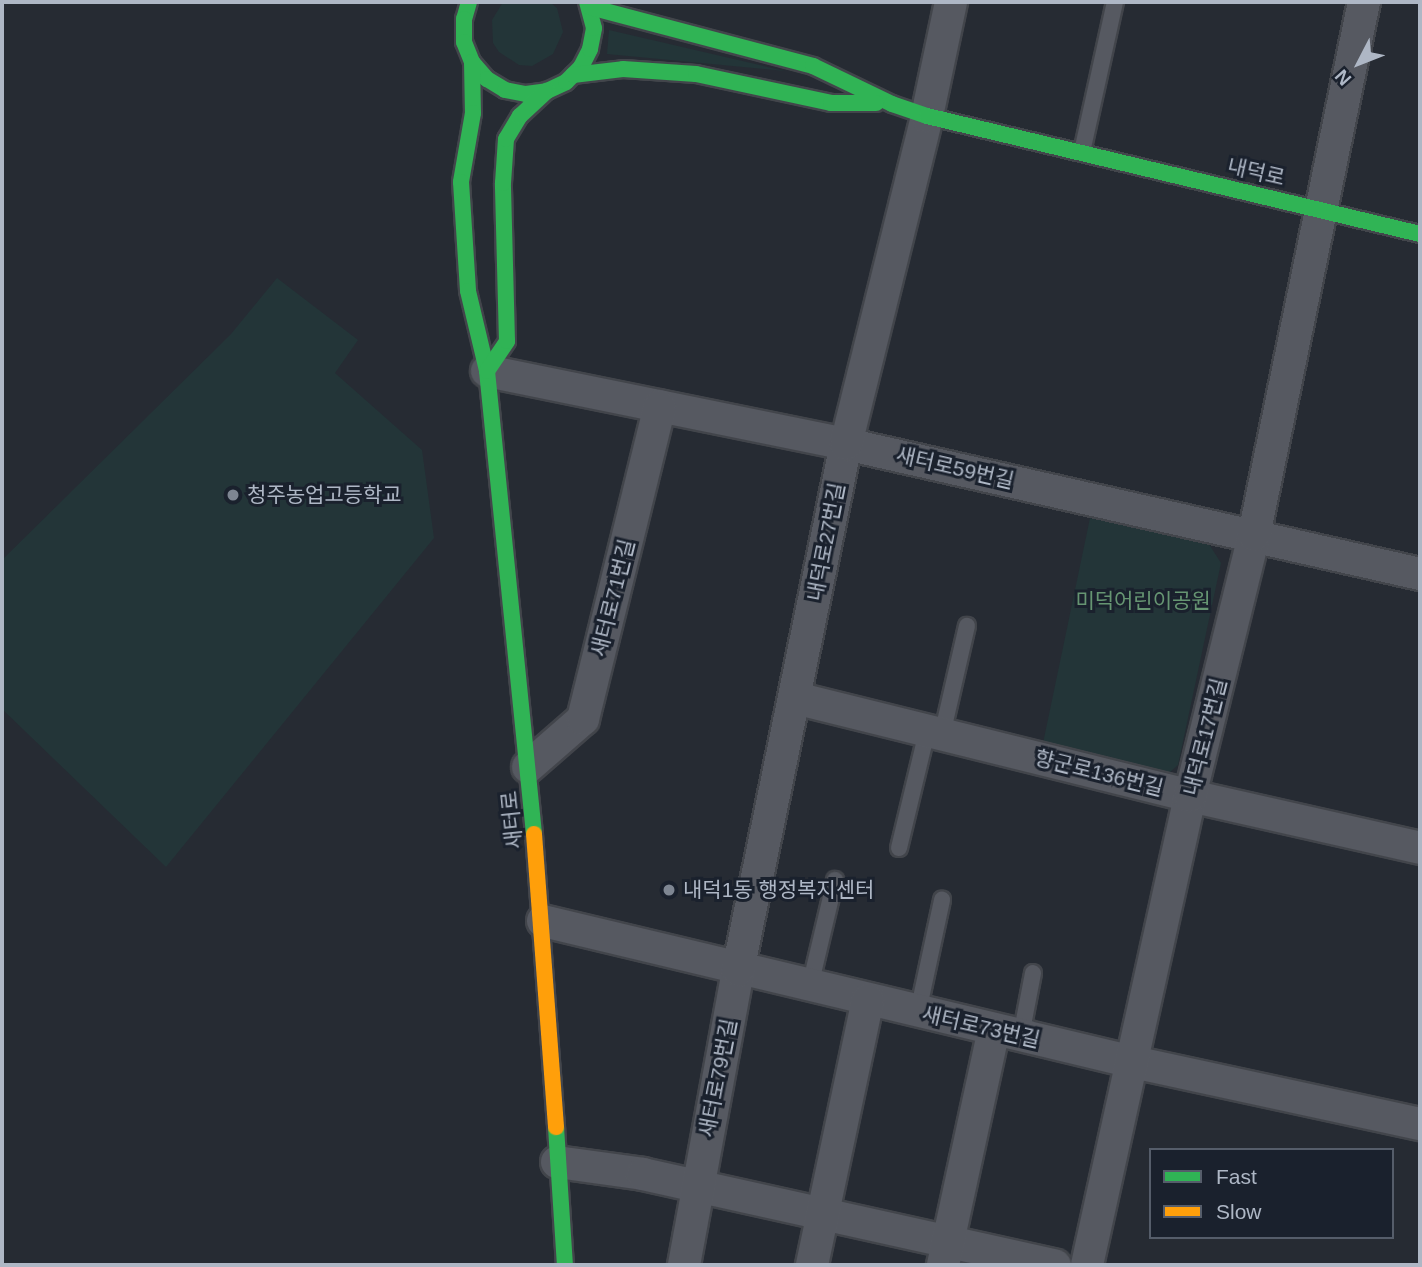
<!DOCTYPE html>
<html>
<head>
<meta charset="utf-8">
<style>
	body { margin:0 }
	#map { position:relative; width:1422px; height:1267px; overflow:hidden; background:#262b33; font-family:Helvetica,"Noto Sans KR",sans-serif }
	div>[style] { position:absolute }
	.green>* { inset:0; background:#233538 }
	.roads { filter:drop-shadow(2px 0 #42454b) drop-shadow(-2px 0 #42454b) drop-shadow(0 2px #42454b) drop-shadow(0 -2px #42454b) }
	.lane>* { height:16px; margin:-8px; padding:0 8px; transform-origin:8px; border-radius:8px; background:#565961 }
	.street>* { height:32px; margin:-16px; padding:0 16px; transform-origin:16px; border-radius:16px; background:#565961 }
	.fast>* { height:16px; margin:-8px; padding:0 8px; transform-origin:8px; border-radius:8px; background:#30b455 }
	.slow>* { height:16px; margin:-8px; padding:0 8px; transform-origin:8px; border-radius:8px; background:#ff9f0a }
	.dots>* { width:19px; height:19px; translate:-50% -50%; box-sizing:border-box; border:4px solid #1a212d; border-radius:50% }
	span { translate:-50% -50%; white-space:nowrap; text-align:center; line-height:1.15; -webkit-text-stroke:6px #1a212d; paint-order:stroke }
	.street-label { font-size:21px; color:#aeb7c5 }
	.poi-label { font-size:21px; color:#aeb7c5 }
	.left { translate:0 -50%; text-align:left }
	.park-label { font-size:21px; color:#669572 }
	.frame { position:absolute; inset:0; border:4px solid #aeb7c5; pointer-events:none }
	.legend { position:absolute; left:1149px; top:1148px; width:245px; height:91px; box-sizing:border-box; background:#1a212d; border:2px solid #555d6a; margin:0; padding:9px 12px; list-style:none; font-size:21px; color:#aeb7c5 }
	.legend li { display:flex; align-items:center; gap:14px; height:35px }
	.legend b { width:35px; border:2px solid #555d6a }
	.north { position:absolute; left:1324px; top:28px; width:70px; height:70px; -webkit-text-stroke:5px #1a212d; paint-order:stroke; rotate:228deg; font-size:19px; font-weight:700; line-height:28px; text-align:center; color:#aeb7c5 }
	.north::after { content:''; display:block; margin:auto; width:24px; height:32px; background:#aeb7c5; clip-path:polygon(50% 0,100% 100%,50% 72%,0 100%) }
</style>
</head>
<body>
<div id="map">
	<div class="green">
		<div style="clip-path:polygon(503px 2px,550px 2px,557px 8px,563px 32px,553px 54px,532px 66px,519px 65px,499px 52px,493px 43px,492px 20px)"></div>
		<div style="clip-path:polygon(609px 30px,785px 71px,607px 54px)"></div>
		<div style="clip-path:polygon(277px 278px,358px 340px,335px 373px,422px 450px,434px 538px,166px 867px,2px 709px,2px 560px,231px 334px)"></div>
		<div style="clip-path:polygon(1090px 518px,1207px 541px,1221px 563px,1178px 765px,1161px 780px,1042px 748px)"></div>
	</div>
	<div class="roads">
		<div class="lane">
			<div style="left:1082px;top:152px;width:154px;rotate:-77.6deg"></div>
			<div style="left:942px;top:735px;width:112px;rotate:-77.1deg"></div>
			<div style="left:899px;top:848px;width:120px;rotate:-76.5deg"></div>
			<div style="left:810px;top:986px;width:109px;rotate:-76.7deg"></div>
			<div style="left:918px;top:1012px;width:115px;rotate:-77.9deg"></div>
			<div style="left:1021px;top:1036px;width:64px;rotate:-79.2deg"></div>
		</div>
		<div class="street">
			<div style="left:487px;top:371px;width:366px;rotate:11.5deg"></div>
			<div style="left:846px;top:444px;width:589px;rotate:12.76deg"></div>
			<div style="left:795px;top:698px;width:407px;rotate:13.9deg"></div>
			<div style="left:1190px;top:796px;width:236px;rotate:12.7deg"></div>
			<div style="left:528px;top:767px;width:73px;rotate:-41.1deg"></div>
			<div style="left:583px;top:719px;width:322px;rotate:-76.2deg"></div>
			<div style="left:543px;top:921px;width:607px;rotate:13.44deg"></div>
			<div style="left:1133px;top:1062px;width:294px;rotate:12.2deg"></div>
			<div style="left:557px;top:1162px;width:87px;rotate:7.9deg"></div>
			<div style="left:643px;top:1174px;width:422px;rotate:12.5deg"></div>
			<div style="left:684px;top:1265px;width:300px;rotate:-79.6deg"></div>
			<div style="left:738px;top:970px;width:537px;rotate:-78.4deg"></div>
			<div style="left:846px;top:444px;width:338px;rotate:-76.1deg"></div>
			<div style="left:927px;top:116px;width:116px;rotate:-78.1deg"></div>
			<div style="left:812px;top:1265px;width:271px;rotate:-78.1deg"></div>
			<div style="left:943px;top:1265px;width:240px;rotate:-77.8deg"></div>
			<div style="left:1087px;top:1265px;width:480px;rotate:-77.6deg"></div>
			<div style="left:1190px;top:796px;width:269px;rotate:-76.2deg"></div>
			<div style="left:1254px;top:535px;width:544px;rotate:-78.34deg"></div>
		</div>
		<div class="fast">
			<div style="left:469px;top:2px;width:18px;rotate:106deg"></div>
			<div style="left:464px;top:19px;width:23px;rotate:90deg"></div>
			<div style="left:464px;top:42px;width:22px;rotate:68deg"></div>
			<div style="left:472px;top:62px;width:23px;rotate:49deg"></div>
			<div style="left:487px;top:79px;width:21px;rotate:31deg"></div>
			<div style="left:505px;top:90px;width:21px;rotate:11deg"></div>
			<div style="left:526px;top:94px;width:21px;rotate:-8deg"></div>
			<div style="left:547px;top:91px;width:21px;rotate:-25deg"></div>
			<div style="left:566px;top:82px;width:21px;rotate:-45deg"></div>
			<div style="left:581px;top:67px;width:20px;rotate:-63deg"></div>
			<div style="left:590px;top:49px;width:21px;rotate:-79deg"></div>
			<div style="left:594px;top:28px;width:27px;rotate:-105deg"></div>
			<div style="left:590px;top:7px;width:231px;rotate:14.8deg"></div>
			<div style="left:813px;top:66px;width:88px;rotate:25.7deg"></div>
			<div style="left:892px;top:104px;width:37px;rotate:19deg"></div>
			<div style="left:927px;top:116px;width:507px;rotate:13.46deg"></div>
			<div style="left:472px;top:62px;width:51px;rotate:88.9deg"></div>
			<div style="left:473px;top:113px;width:70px;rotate:99.9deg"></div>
			<div style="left:461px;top:182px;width:109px;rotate:86.3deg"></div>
			<div style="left:468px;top:291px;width:82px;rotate:76.6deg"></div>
			<div style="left:487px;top:371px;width:465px;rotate:84.2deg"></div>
			<div style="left:573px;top:75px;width:50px;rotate:-6.8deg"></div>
			<div style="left:623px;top:69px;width:73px;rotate:3.9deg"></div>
			<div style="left:696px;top:74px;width:138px;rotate:12.1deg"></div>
			<div style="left:831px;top:103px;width:45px"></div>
			<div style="left:487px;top:371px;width:36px;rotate:-56deg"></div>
			<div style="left:507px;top:341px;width:158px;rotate:-91.5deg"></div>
			<div style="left:503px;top:183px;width:44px;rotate:-86.1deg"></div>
			<div style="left:506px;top:139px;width:27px;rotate:-59deg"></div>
			<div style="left:520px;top:116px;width:37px;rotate:-43deg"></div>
			<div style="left:556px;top:1127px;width:138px;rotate:86.3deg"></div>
		</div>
		<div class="slow">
			<div style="left:534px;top:834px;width:294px;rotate:85.7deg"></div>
		</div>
	</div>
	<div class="dots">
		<div style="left:233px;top:495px;background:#7e8692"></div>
		<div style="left:669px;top:890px;background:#7e8692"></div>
	</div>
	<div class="street-label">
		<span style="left:1256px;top:172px;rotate:13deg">내덕로</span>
		<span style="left:955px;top:468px;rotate:13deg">새터로59번길</span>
		<span style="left:826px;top:542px;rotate:-79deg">내덕로27번길</span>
		<span style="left:613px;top:598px;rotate:-76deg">새터로71번길</span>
		<span style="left:1205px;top:737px;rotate:-76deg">내덕로17번길</span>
		<span style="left:1099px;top:773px;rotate:14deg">향군로136번길</span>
		<span style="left:512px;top:820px;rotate:-96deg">새터로</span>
		<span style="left:981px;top:1027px;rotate:13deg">새터로73번길</span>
		<span style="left:718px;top:1078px;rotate:-79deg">새터로79번길</span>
	</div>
	<div class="poi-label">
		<span class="left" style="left:247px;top:495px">청주농업고등학교</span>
		<span class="left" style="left:683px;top:890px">내덕1동 행정복지센터</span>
	</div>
	<div class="park-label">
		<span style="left:1143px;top:601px">미덕어린이공원</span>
	</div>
	<div class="frame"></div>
	<ul class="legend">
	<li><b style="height:9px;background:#30b455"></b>Fast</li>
	<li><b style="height:9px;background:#ff9f0a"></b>Slow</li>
	</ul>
	<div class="north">N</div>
</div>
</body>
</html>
